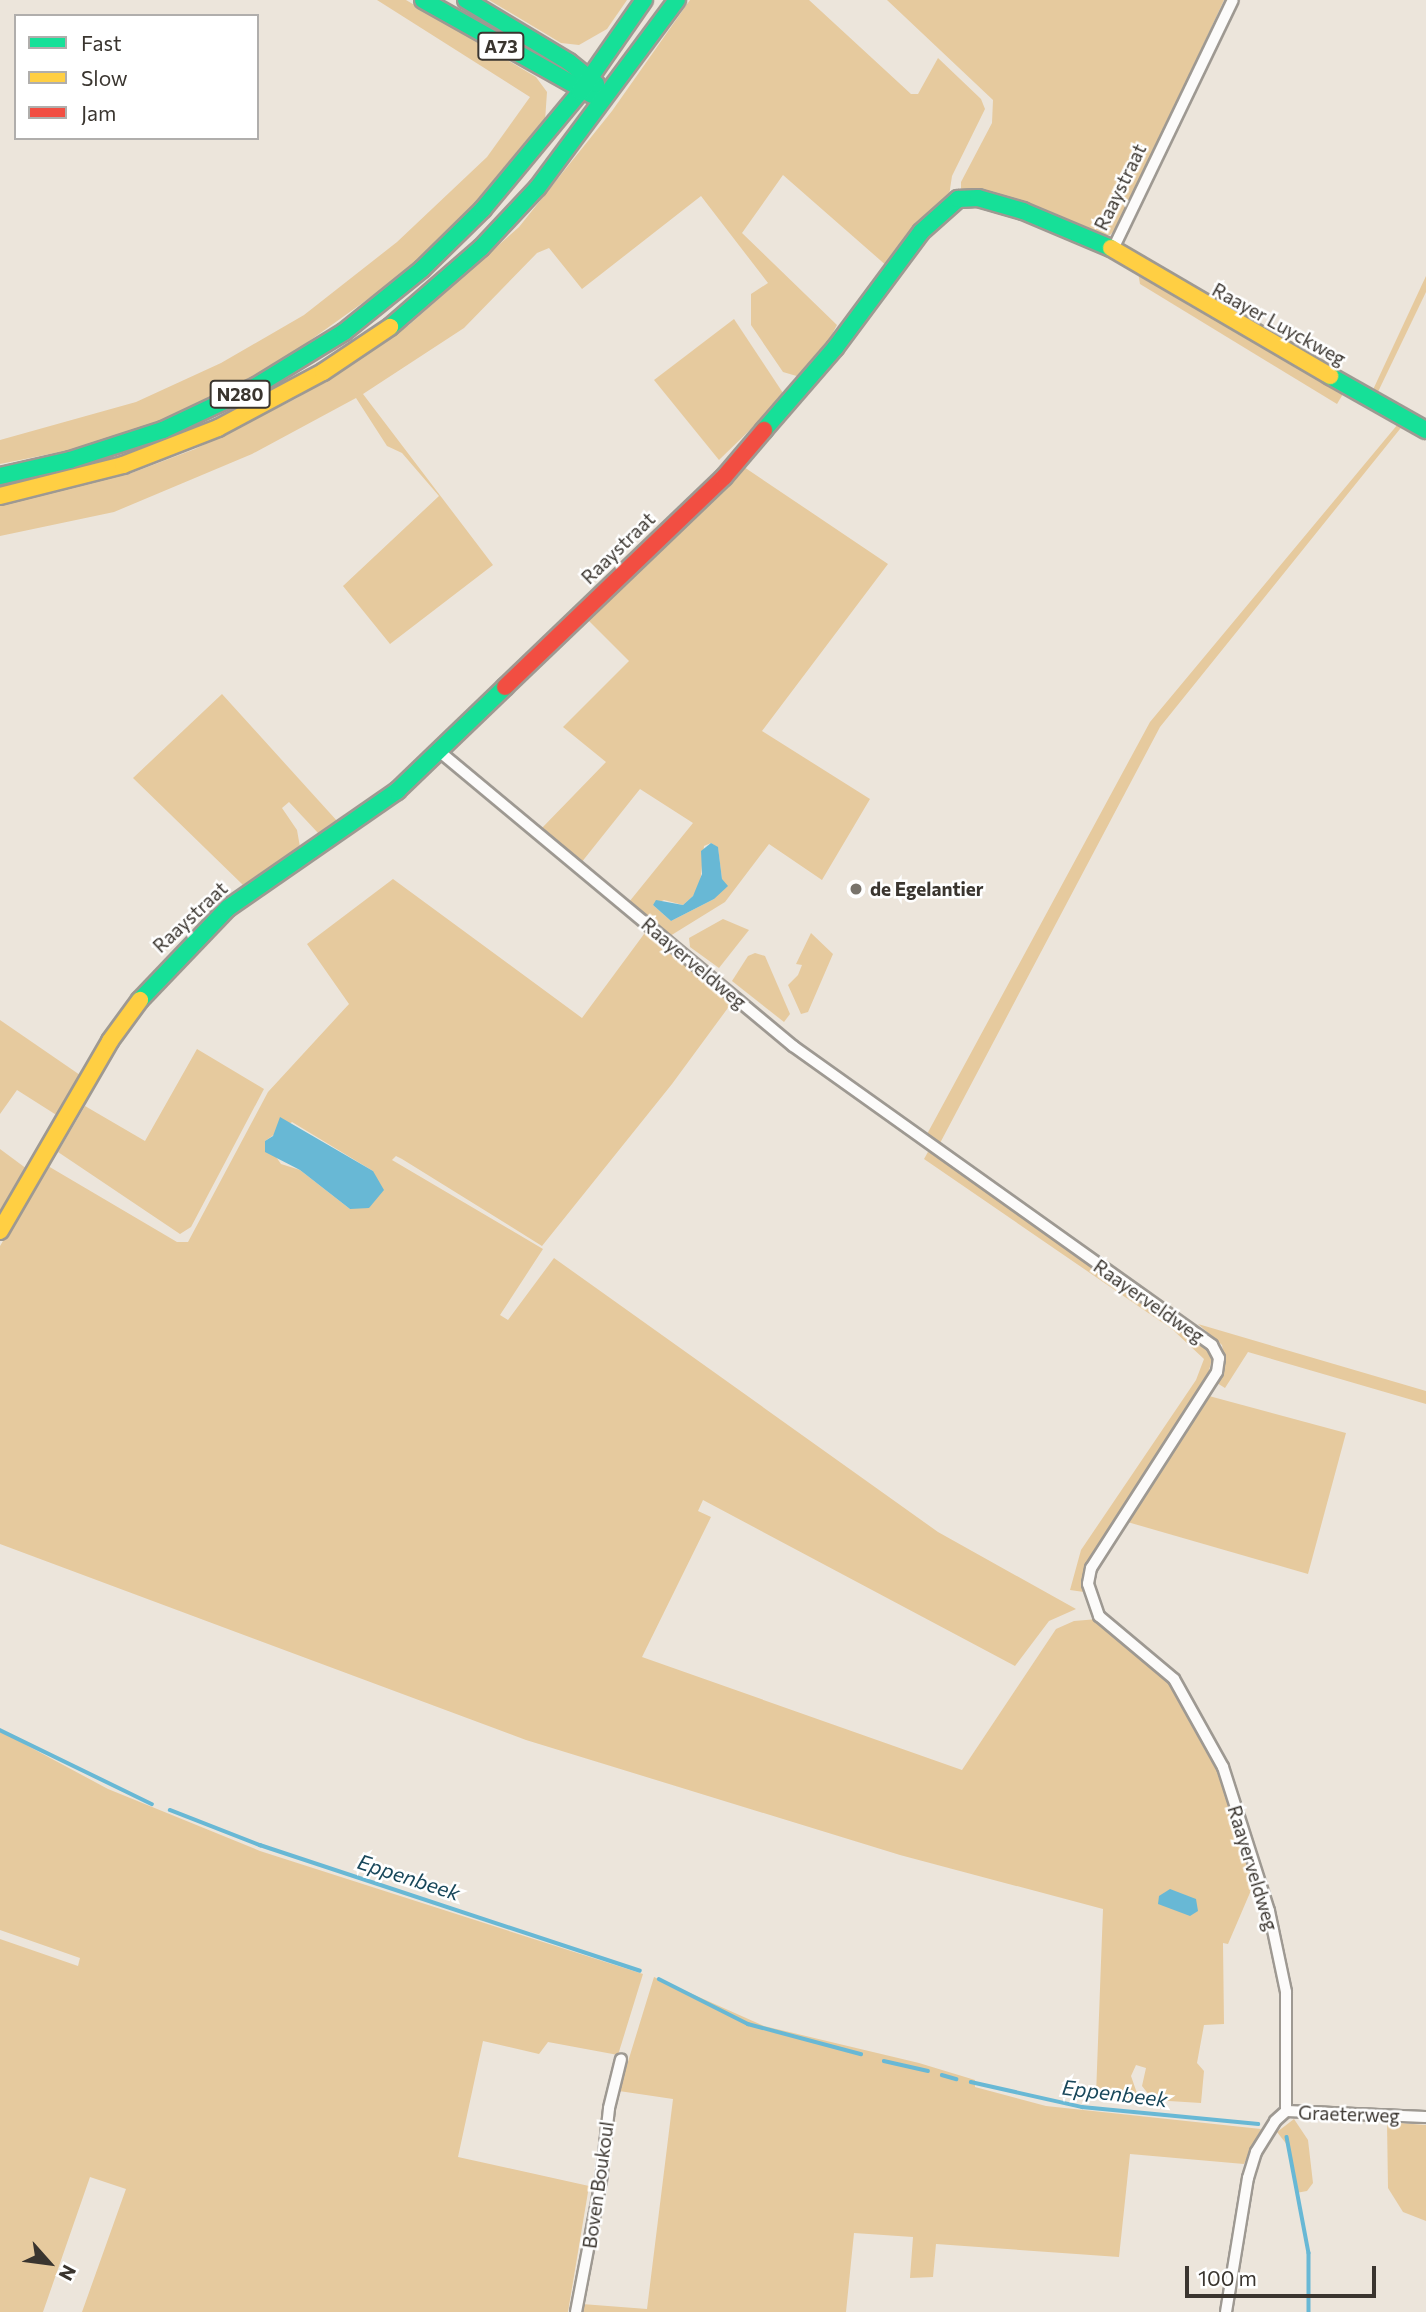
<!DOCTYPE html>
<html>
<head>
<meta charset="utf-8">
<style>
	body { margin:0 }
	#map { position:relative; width:1426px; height:2312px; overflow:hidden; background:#ece5db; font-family:Commissioner,sans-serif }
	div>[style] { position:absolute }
	.green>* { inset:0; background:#e6ca9e }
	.water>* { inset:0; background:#68b8d5 }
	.stream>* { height:3.5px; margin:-1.75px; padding:0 1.75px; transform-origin:1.75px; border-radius:1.75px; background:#68b8d5 }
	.roads { filter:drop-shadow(2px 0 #9e9992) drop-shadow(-2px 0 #9e9992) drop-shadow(0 2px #9e9992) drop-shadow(0 -2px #9e9992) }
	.street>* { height:10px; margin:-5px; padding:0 5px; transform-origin:5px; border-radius:5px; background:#fcfbfa }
	.fast>* { height:16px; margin:-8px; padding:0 8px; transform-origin:8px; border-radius:8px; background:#16e098 }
	.slow>* { height:16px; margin:-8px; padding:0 8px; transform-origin:8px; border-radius:8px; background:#ffcf43 }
	.jam>* { height:16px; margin:-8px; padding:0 8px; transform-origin:8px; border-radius:8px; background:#f24e42 }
	.dots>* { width:19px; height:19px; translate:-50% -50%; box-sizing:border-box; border:4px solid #fff; border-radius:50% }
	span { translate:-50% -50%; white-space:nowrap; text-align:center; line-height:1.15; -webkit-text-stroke:5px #fff; paint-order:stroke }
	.shield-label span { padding:2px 5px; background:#fff; border:2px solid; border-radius:5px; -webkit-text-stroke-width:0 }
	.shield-label { font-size:18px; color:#3a352f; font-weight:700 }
	.street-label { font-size:19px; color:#3a352f }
	.poi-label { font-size:19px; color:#3a352f; font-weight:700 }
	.left { translate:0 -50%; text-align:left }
	.water-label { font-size:21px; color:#18475a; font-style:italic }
	.legend { position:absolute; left:14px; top:14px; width:245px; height:126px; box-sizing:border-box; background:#fff; border:2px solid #b0aeac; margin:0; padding:9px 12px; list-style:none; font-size:21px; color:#3a352f }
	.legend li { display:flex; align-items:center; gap:14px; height:35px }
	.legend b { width:35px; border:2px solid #b0aeac }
	.north { position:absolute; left:14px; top:2228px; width:70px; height:70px; -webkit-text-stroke:5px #fff; paint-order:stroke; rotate:118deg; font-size:19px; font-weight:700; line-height:28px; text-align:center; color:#3a352f }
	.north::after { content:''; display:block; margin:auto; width:24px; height:32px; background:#3a352f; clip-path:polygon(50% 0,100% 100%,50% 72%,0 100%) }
	.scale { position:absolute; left:1185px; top:2266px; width:191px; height:32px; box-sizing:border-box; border:4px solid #3a352f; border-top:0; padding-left:9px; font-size:21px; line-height:24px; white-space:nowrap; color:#3a352f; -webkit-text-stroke:5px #fff; paint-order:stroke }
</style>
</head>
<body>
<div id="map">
	<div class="green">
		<div style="clip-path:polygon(377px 0,406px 0,536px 77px,547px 92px,545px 121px,488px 192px,417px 264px,263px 374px,173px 416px,80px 448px,0 464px,0 440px,136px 402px,221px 363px,304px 315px,397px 242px,487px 157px,530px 97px)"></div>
		<div style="clip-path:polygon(489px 0,627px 0,607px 29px,579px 45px,561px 43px)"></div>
		<div style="clip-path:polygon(690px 0,809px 0,911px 94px,918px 94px,938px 58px,981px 99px,985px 109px,952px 176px,949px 196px,888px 267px,783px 175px,742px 233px,837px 325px,823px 351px,800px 377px,783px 372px,751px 325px,751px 294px,768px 283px,701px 196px,582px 289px,549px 248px,537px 253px,464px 328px,363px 394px,493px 565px,390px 644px,343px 586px,439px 496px,402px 453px,387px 446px,356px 398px,252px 454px,114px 512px,0 536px,0 505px,129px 474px,195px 449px,297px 398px,409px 325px,519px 227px,612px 111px)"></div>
		<div style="clip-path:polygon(887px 0,1224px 0,1120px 225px,1110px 235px,1094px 236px,961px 194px,961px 182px,992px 123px,993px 100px)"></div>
		<div style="clip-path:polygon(1138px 272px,1343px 394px,1337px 404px,1140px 284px)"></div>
		<div style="clip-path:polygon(1426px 276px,1426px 292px,1376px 396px,1371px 394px)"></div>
		<div style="clip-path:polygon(734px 319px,785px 396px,719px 460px,654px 380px)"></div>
		<div style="clip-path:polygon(1398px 424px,1404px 424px,1160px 727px,939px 1145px,926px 1136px,1150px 722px)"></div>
		<div style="clip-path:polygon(evenodd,741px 465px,888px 564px,762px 731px,870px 799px,822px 880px,769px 844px,725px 902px,670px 936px,629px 902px,693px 823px,640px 789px,581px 863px,541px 829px,606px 762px,563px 727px,629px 661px,588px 620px,741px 465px,711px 843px,718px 848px,722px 879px,714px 899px,671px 921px,653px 905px,664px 900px,683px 905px,693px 896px,700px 885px,704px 846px,711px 843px)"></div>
		<div style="clip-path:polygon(222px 694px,338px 822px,319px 834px,289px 802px,282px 808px,297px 830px,300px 847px,243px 885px,133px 778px)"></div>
		<div style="clip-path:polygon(evenodd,393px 879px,582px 1018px,647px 930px,733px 1001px,672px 1084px,542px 1246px,402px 1159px,396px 1156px,392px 1160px,543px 1249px,500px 1315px,508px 1320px,554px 1258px,938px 1532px,1076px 1609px,1049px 1621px,1015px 1666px,703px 1500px,698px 1511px,711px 1517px,642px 1657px,962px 1770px,1056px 1629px,1074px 1621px,1098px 1619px,1170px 1678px,1217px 1762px,1255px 1881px,1228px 1944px,1223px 1943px,1224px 2024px,1204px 2025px,1197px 2063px,1204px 2071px,1201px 2103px,1153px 2100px,1142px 2086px,1146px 2068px,1136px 2065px,1131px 2076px,1139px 2099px,1096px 2095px,1103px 1909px,900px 1855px,526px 1740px,0 1544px,0 1246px,48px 1166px,177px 1242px,188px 1242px,268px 1092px,349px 1004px,307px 944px,393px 879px,292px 1122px,373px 1171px,350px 1209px,300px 1170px,281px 1164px,265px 1141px,292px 1122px)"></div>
		<div style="clip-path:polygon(723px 919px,749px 930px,719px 968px,690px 947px,689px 938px)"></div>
		<div style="clip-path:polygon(811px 933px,833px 954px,808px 1012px,801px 1014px,788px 985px,798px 975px,802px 965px,796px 964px)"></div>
		<div style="clip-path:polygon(755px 953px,765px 956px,790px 1014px,784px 1022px,732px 981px,748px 956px)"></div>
		<div style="clip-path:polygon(0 1020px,80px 1075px,58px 1116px,17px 1090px,0 1114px)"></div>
		<div style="clip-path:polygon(197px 1049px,264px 1089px,191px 1227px,180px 1234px,58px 1152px,85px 1106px,145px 1141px)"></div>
		<div style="clip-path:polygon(0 1149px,27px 1169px,0 1216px)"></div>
		<div style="clip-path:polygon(929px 1150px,1179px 1322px,1213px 1355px,1205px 1386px,1091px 1555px,1083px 1576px,1084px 1592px,1070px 1590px,1081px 1550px,1196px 1380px,1204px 1359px,1173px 1330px,924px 1159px)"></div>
		<div style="clip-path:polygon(1198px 1324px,1426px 1391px,1426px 1404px,1248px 1352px,1225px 1388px,1217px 1383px,1225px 1362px,1222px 1345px)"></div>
		<div style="clip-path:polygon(1209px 1396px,1346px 1433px,1308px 1574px,1124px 1521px)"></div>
		<div style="clip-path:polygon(0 1731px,108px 1789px,260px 1851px,643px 1974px,618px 2055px,548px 2042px,539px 2054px,483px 2041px,458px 2157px,589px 2186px,568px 2312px,82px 2312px,126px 2189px,90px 2177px,43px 2312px,0 2312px,0 1939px,78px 1966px,80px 1958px,0 1930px)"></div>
		<div style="clip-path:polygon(654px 1977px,764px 2026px,919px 2063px,975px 2080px,975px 2087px,1046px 2106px,1261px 2129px,1244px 2164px,1130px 2154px,1119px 2257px,936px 2244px,933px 2277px,910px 2278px,913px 2237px,854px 2233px,846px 2312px,580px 2312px,582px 2304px,647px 2309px,673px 2099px,619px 2091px)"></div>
		<div style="clip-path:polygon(1294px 2119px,1308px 2140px,1313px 2183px,1307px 2191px,1296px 2193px,1288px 2146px,1277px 2132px)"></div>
		<div style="clip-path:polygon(1387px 2122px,1426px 2125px,1426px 2221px,1403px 2212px,1388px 2188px)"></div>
	</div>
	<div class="water">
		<div style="clip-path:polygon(711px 843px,718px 847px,722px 879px,728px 886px,714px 899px,671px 921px,653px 905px,656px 900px,683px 905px,693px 896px,702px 874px,701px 851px)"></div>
		<div style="clip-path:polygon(280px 1117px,373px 1171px,384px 1190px,369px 1208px,350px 1209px,300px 1170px,265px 1152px,265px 1141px,273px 1136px)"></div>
		<div style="clip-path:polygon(1170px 1889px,1196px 1899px,1198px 1911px,1190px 1916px,1158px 1904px,1159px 1896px)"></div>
	</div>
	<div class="stream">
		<div style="left:0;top:1730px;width:169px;rotate:26deg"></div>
		<div style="left:170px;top:1810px;width:97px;rotate:21.3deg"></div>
		<div style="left:260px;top:1845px;width:400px;rotate:18.3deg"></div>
		<div style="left:659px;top:1979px;width:100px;rotate:26.8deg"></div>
		<div style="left:748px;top:2024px;width:117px;rotate:14.9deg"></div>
		<div style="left:884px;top:2061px;width:45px;rotate:12.8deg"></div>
		<div style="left:942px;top:2075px;width:15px;rotate:16deg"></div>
		<div style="left:971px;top:2082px;width:114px;rotate:12.7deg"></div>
		<div style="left:1082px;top:2107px;width:177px;rotate:5.5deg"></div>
		<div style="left:1287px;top:2137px;width:118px;rotate:79.3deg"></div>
		<div style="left:1309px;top:2253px;width:59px;rotate:90deg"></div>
	</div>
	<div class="roads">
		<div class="street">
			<div style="left:1113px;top:249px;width:276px;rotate:-64.3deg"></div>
			<div style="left:439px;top:751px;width:461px;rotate:39.8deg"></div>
			<div style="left:793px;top:1046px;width:515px;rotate:35.51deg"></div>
			<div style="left:1212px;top:1345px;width:15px;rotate:62deg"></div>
			<div style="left:1219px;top:1358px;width:14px;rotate:98deg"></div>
			<div style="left:1217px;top:1372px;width:233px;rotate:122.7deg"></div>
			<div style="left:1091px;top:1568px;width:16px;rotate:101deg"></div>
			<div style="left:1088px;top:1584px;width:34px;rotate:71deg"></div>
			<div style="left:1099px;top:1616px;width:98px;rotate:40deg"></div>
			<div style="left:1174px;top:1679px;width:101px;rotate:60.9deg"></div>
			<div style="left:1223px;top:1767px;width:151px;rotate:72.3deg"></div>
			<div style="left:1269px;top:1911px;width:83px;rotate:78.1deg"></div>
			<div style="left:1286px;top:1992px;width:119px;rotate:90deg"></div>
			<div style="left:576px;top:2312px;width:133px;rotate:-79.2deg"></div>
			<div style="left:601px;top:2181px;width:73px;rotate:-83.7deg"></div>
			<div style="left:609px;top:2108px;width:50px;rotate:-76.2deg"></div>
			<div style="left:1226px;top:2312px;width:136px;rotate:-80.7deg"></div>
			<div style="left:1248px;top:2178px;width:27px;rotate:-73deg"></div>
			<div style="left:1256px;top:2152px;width:36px;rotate:-58deg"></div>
			<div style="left:1275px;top:2121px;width:15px;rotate:-42deg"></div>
			<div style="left:1286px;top:2111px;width:140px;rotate:2.5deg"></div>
		</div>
		<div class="fast">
			<div style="left:423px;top:0;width:194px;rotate:29.3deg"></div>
			<div style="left:466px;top:0;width:120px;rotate:31deg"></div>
			<div style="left:569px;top:62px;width:35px;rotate:39deg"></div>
			<div style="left:390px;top:327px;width:121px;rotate:-41deg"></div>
			<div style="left:481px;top:248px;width:83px;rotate:-46.9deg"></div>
			<div style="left:538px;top:187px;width:233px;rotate:-53.4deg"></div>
			<div style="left:1330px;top:376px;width:110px;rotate:29.4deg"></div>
			<div style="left:764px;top:430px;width:108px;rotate:-49.1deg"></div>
			<div style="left:835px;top:348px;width:144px;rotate:-53.4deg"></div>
			<div style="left:921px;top:232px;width:50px;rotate:-41.7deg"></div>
			<div style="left:958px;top:199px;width:20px;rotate:-3deg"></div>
			<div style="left:978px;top:198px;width:47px;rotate:16.1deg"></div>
			<div style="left:1023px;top:211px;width:95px;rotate:22.8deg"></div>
			<div style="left:0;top:476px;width:72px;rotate:-12.9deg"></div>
			<div style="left:70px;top:460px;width:98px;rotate:-17.9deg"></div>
			<div style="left:163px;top:430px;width:103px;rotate:-25.3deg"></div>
			<div style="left:256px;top:386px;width:103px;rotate:-31.5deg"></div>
			<div style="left:344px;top:332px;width:100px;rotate:-38.9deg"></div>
			<div style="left:422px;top:269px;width:86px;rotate:-44.5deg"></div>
			<div style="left:483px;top:209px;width:152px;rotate:-50.3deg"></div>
			<div style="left:580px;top:92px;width:112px;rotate:-55.2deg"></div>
			<div style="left:140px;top:1000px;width:127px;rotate:-46.3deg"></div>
			<div style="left:228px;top:908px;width:206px;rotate:-34.7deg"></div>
			<div style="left:397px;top:791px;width:150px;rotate:-43.9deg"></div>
		</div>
		<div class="slow">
			<div style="left:1111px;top:248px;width:254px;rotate:30.3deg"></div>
			<div style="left:0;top:496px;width:127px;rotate:-14.1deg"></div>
			<div style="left:123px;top:465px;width:102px;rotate:-21.3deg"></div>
			<div style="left:218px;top:428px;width:119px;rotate:-28.1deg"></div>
			<div style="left:323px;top:372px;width:81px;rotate:-33.9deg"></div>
			<div style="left:0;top:1231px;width:220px;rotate:-59.9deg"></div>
			<div style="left:110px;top:1041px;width:51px;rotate:-53.8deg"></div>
		</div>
		<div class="jam">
			<div style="left:505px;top:687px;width:303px;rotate:-43.8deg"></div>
			<div style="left:724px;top:477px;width:62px;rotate:-49.6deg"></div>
		</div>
	</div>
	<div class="dots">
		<div style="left:856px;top:889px;background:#78736b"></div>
	</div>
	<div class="shield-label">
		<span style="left:501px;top:46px">A73</span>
		<span style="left:240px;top:394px">N280</span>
	</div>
	<div class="street-label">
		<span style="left:1120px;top:187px;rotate:-64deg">Raaystraat</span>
		<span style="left:1279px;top:324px;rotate:29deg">Raayer Luyckweg</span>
		<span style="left:618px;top:548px;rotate:-44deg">Raaystraat</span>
		<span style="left:190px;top:917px;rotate:-43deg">Raaystraat</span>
		<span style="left:694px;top:963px;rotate:40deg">Raayerveldweg</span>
		<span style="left:1149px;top:1301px;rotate:35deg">Raayerveldweg</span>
		<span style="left:1253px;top:1868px;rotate:73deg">Raayerveldweg</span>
		<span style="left:1349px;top:2114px;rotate:2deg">Graeterweg</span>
		<span style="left:598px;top:2185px;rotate:-82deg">Boven Boukoul</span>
	</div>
	<div class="poi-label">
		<span class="left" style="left:870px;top:889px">de Egelantier</span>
	</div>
	<div class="water-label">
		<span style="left:409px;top:1877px;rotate:18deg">Eppenbeek</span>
		<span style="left:1115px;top:2093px;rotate:7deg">Eppenbeek</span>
	</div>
	<ul class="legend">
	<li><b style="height:9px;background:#16e098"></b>Fast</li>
	<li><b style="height:9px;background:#ffcf43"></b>Slow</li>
	<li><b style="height:9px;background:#f24e42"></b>Jam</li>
	</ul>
	<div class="north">N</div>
	<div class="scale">100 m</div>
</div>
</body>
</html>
